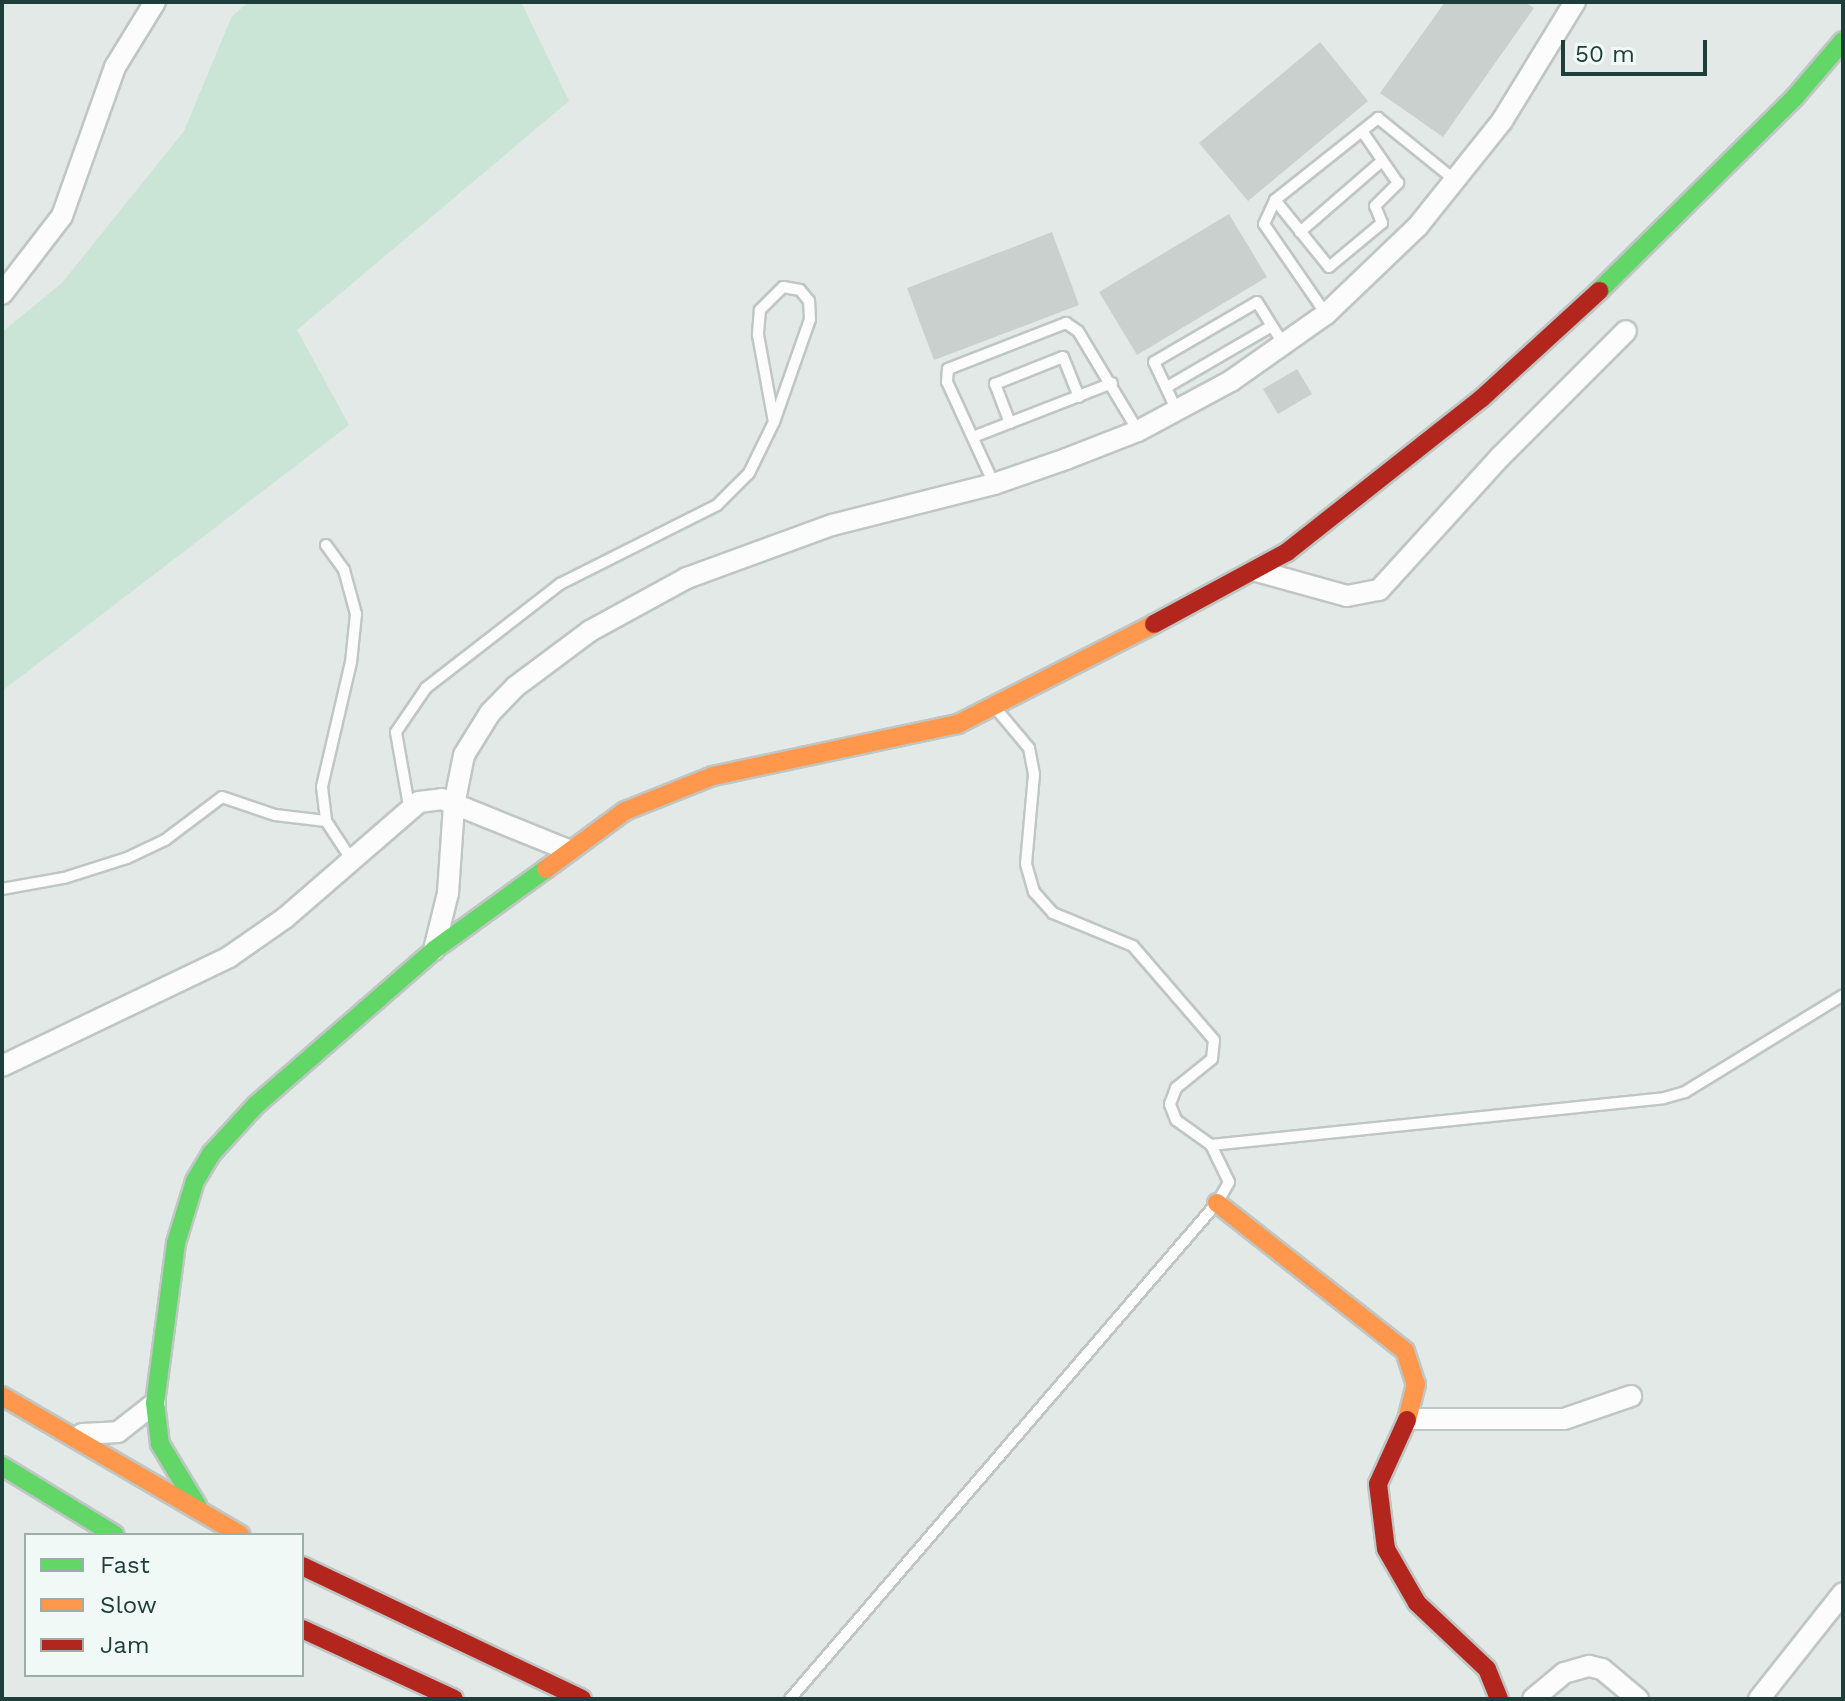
<!DOCTYPE html>
<html>
<head>
<meta charset="utf-8">
<style>
	body { margin:0 }
	#map { position:relative; width:1845px; height:1701px; overflow:hidden; background:#e2e9e7; font-family:"Work Sans",sans-serif }
	div>[style] { position:absolute }
	.green>* { inset:0; background:#cae4d5 }
	.building>* { inset:0; background:#c9d0ce }
	.roads { filter:drop-shadow(2px 0 #bfc6c4) drop-shadow(-2px 0 #bfc6c4) drop-shadow(0 2px #bfc6c4) drop-shadow(0 -2px #bfc6c4) }
	.lane>* { height:10px; margin:-5px; padding:0 5px; transform-origin:5px; border-radius:5px; background:#fbfcfb }
	.street>* { height:20px; margin:-10px; padding:0 10px; transform-origin:10px; border-radius:10px; background:#fbfcfb }
	.fast>* { height:18px; margin:-9px; padding:0 9px; transform-origin:9px; border-radius:9px; background:#63d668 }
	.slow>* { height:18px; margin:-9px; padding:0 9px; transform-origin:9px; border-radius:9px; background:#ff974d }
	.jam>* { height:18px; margin:-9px; padding:0 9px; transform-origin:9px; border-radius:9px; background:#b3261e }
	span { translate:-50% -50%; white-space:nowrap; text-align:center; line-height:1.15; -webkit-text-stroke:6px #f0f9f5; paint-order:stroke }
	.frame { position:absolute; inset:0; border:4px solid #1e3e3a; pointer-events:none }
	.legend { position:absolute; left:24px; top:1533px; width:280px; height:144px; box-sizing:border-box; background:#f0f9f5; border:2px solid #9caeaa; margin:0; padding:10px 14px; list-style:none; font-size:24px; color:#1e3e3a }
	.legend li { display:flex; align-items:center; gap:16px; height:40px }
	.legend b { width:40px; border:2px solid #9caeaa }
	.scale { position:absolute; left:1561px; top:40px; width:146px; height:36px; box-sizing:border-box; border:4px solid #1e3e3a; border-top:0; padding-left:10px; font-size:24px; line-height:28px; white-space:nowrap; color:#1e3e3a; -webkit-text-stroke:6px #f0f9f5; paint-order:stroke }
</style>
</head>
<body>
<div id="map">
	<div class="green">
		<div style="clip-path:polygon(249px 2px,521px 2px,569px 101px,297px 330px,349px 425px,2px 691px,2px 332px,62px 283px,184px 131px,232px 16px)"></div>
	</div>
	<div class="building">
		<div style="clip-path:polygon(1445px 2px,1525px 2px,1534px 8px,1443px 137px,1380px 93px)"></div>
		<div style="clip-path:polygon(1320px 42px,1368px 101px,1248px 201px,1199px 143px)"></div>
		<div style="clip-path:polygon(1229px 214px,1267px 277px,1137px 355px,1099px 292px)"></div>
		<div style="clip-path:polygon(1052px 232px,1079px 305px,934px 360px,907px 288px)"></div>
		<div style="clip-path:polygon(1297px 369px,1312px 394px,1278px 414px,1263px 389px)"></div>
	</div>
	<div class="roads">
		<div class="lane">
			<div style="left:1275px;top:200px;width:86px;rotate:51.1deg"></div>
			<div style="left:1329px;top:267px;width:69px;rotate:-39.7deg"></div>
			<div style="left:1382px;top:223px;width:18px;rotate:-112deg"></div>
			<div style="left:1375px;top:206px;width:33px;rotate:-45deg"></div>
			<div style="left:1398px;top:183px;width:63px;rotate:-124.7deg"></div>
			<div style="left:1300px;top:232px;width:108px;rotate:-40.9deg"></div>
			<div style="left:1326px;top:314px;width:109px;rotate:-124.6deg"></div>
			<div style="left:1264px;top:224px;width:26px;rotate:-65deg"></div>
			<div style="left:1275px;top:200px;width:132px;rotate:-38.5deg"></div>
			<div style="left:1378px;top:118px;width:100px;rotate:38.9deg"></div>
			<div style="left:1167px;top:387px;width:121px;rotate:-30.2deg"></div>
			<div style="left:1177px;top:411px;width:54px;rotate:-115.1deg"></div>
			<div style="left:1154px;top:362px;width:119px;rotate:-30.2deg"></div>
			<div style="left:1257px;top:302px;width:51px;rotate:57.9deg"></div>
			<div style="left:1010px;top:423px;width:42px;rotate:-111deg"></div>
			<div style="left:995px;top:384px;width:73px;rotate:-21.7deg"></div>
			<div style="left:1063px;top:357px;width:43px;rotate:68.2deg"></div>
			<div style="left:973px;top:437px;width:149px;rotate:-21.2deg"></div>
			<div style="left:994px;top:484px;width:112px;rotate:-114.7deg"></div>
			<div style="left:947px;top:382px;width:13px;rotate:-86deg"></div>
			<div style="left:948px;top:369px;width:127px;rotate:-21.3deg"></div>
			<div style="left:1066px;top:323px;width:14px;rotate:34deg"></div>
			<div style="left:1078px;top:331px;width:117px;rotate:59deg"></div>
			<div style="left:326px;top:545px;width:31px;rotate:54deg"></div>
			<div style="left:344px;top:570px;width:46px;rotate:74.7deg"></div>
			<div style="left:356px;top:614px;width:48px;rotate:95.9deg"></div>
			<div style="left:351px;top:662px;width:128px;rotate:103.1deg"></div>
			<div style="left:322px;top:787px;width:34px;rotate:83deg"></div>
			<div style="left:326px;top:821px;width:45px;rotate:56.7deg"></div>
			<div style="left:409px;top:806px;width:75px;rotate:-100deg"></div>
			<div style="left:396px;top:732px;width:53px;rotate:-55.7deg"></div>
			<div style="left:426px;top:688px;width:170px;rotate:-37.8deg"></div>
			<div style="left:560px;top:584px;width:176px;rotate:-26.7deg"></div>
			<div style="left:717px;top:505px;width:45px;rotate:-45deg"></div>
			<div style="left:749px;top:473px;width:57px;rotate:-63.9deg"></div>
			<div style="left:774px;top:422px;width:109px;rotate:-70.7deg"></div>
			<div style="left:810px;top:319px;width:18px;rotate:-93deg"></div>
			<div style="left:809px;top:301px;width:14px;rotate:-129deg"></div>
			<div style="left:800px;top:290px;width:17px;rotate:-170deg"></div>
			<div style="left:783px;top:287px;width:33px;rotate:135deg"></div>
			<div style="left:760px;top:310px;width:25px;rotate:95deg"></div>
			<div style="left:758px;top:335px;width:88px;rotate:79.6deg"></div>
			<div style="left:2px;top:889px;width:63px;rotate:-10.1deg"></div>
			<div style="left:64px;top:878px;width:66px;rotate:-17.6deg"></div>
			<div style="left:127px;top:858px;width:42px;rotate:-25.3deg"></div>
			<div style="left:165px;top:840px;width:71px;rotate:-37deg"></div>
			<div style="left:222px;top:797px;width:56px;rotate:18.8deg"></div>
			<div style="left:275px;top:815px;width:51px;rotate:6.7deg"></div>
			<div style="left:1211px;top:1145px;width:455px;rotate:-5.9deg"></div>
			<div style="left:1664px;top:1098px;width:22px;rotate:-16deg"></div>
			<div style="left:1685px;top:1092px;width:185px;rotate:-31.5deg"></div>
			<div style="left:790px;top:1699px;width:654px;rotate:-49.28deg"></div>
			<div style="left:1217px;top:1203px;width:24px;rotate:-60deg"></div>
			<div style="left:1229px;top:1182px;width:41px;rotate:-115.9deg"></div>
			<div style="left:1211px;top:1145px;width:43px;rotate:-144.5deg"></div>
			<div style="left:1176px;top:1120px;width:17px;rotate:-111deg"></div>
			<div style="left:1170px;top:1104px;width:17px;rotate:-69deg"></div>
			<div style="left:1176px;top:1088px;width:46px;rotate:-38.9deg"></div>
			<div style="left:1212px;top:1059px;width:19px;rotate:-84deg"></div>
			<div style="left:1214px;top:1040px;width:124px;rotate:-130.8deg"></div>
			<div style="left:1133px;top:946px;width:87px;rotate:-157.6deg"></div>
			<div style="left:1053px;top:913px;width:28px;rotate:-132deg"></div>
			<div style="left:1034px;top:892px;width:29px;rotate:-106deg"></div>
			<div style="left:1026px;top:864px;width:90px;rotate:-84.9deg"></div>
			<div style="left:1034px;top:774px;width:26px;rotate:-101deg"></div>
			<div style="left:1029px;top:748px;width:48px;rotate:-130deg"></div>
		</div>
		<div class="street">
			<div style="left:2px;top:294px;width:98px;rotate:-52.4deg"></div>
			<div style="left:62px;top:216px;width:158px;rotate:-70.4deg"></div>
			<div style="left:115px;top:67px;width:76px;rotate:-58.4deg"></div>
			<div style="left:1257px;top:571px;width:93px;rotate:15.5deg"></div>
			<div style="left:1347px;top:596px;width:33px;rotate:-11deg"></div>
			<div style="left:1379px;top:590px;width:180px;rotate:-47.7deg"></div>
			<div style="left:1500px;top:457px;width:178px;rotate:-45deg"></div>
			<div style="left:434px;top:950px;width:59px;rotate:-76.2deg"></div>
			<div style="left:448px;top:893px;width:88px;rotate:-86.1deg"></div>
			<div style="left:454px;top:805px;width:51px;rotate:-78.7deg"></div>
			<div style="left:464px;top:755px;width:49px;rotate:-58.2deg"></div>
			<div style="left:490px;top:713px;width:36px;rotate:-46deg"></div>
			<div style="left:515px;top:687px;width:94px;rotate:-36.7deg"></div>
			<div style="left:590px;top:631px;width:111px;rotate:-28.7deg"></div>
			<div style="left:687px;top:578px;width:154px;rotate:-20.1deg"></div>
			<div style="left:832px;top:525px;width:167px;rotate:-14.2deg"></div>
			<div style="left:994px;top:484px;width:76px;rotate:-19.1deg"></div>
			<div style="left:1066px;top:459px;width:77px;rotate:-21.3deg"></div>
			<div style="left:1138px;top:431px;width:106px;rotate:-28.3deg"></div>
			<div style="left:1231px;top:381px;width:116px;rotate:-35.2deg"></div>
			<div style="left:1326px;top:314px;width:127px;rotate:-43.7deg"></div>
			<div style="left:1418px;top:226px;width:134px;rotate:-51.3deg"></div>
			<div style="left:1502px;top:121px;width:140px;rotate:-58.5deg"></div>
			<div style="left:2px;top:1066px;width:252px;rotate:-25.6deg"></div>
			<div style="left:229px;top:957px;width:68px;rotate:-34.9deg"></div>
			<div style="left:285px;top:918px;width:177px;rotate:-40.9deg"></div>
			<div style="left:419px;top:802px;width:23px;rotate:-7deg"></div>
			<div style="left:442px;top:799px;width:134px;rotate:22deg"></div>
			<div style="left:1410px;top:1419px;width:154px"></div>
			<div style="left:1564px;top:1419px;width:71px;rotate:-18.9deg"></div>
			<div style="left:82px;top:1434px;width:36px;rotate:-3deg"></div>
			<div style="left:118px;top:1432px;width:47px;rotate:-38.1deg"></div>
			<div style="left:1533px;top:1699px;width:40px;rotate:-40deg"></div>
			<div style="left:1564px;top:1673px;width:26px;rotate:-16deg"></div>
			<div style="left:1589px;top:1666px;width:13px;rotate:13deg"></div>
			<div style="left:1602px;top:1669px;width:47px;rotate:39.8deg"></div>
			<div style="left:1759px;top:1699px;width:135px;rotate:-51.6deg"></div>
		</div>
		<div class="fast">
			<div style="left:1599px;top:291px;width:276px;rotate:-44.7deg"></div>
			<div style="left:1795px;top:97px;width:74px;rotate:-49.4deg"></div>
			<div style="left:2px;top:1466px;width:132px;rotate:31.4deg"></div>
			<div style="left:198px;top:1507px;width:74px;rotate:-121.1deg"></div>
			<div style="left:160px;top:1444px;width:41px;rotate:-97deg"></div>
			<div style="left:155px;top:1403px;width:161px;rotate:-82.5deg"></div>
			<div style="left:176px;top:1243px;width:65px;rotate:-73deg"></div>
			<div style="left:195px;top:1181px;width:33px;rotate:-59deg"></div>
			<div style="left:212px;top:1153px;width:65px;rotate:-47.5deg"></div>
			<div style="left:256px;top:1105px;width:236px;rotate:-41deg"></div>
			<div style="left:434px;top:950px;width:138px;rotate:-35.9deg"></div>
		</div>
		<div class="slow">
			<div style="left:546px;top:869px;width:98px;rotate:-36.3deg"></div>
			<div style="left:625px;top:811px;width:95px;rotate:-21.7deg"></div>
			<div style="left:713px;top:776px;width:250px;rotate:-12deg"></div>
			<div style="left:958px;top:724px;width:220px;rotate:-27deg"></div>
			<div style="left:1217px;top:1203px;width:239px;rotate:38.2deg"></div>
			<div style="left:1405px;top:1351px;width:35px;rotate:72deg"></div>
			<div style="left:1416px;top:1384px;width:37px;rotate:104deg"></div>
			<div style="left:2px;top:1396px;width:276px;rotate:30.2deg"></div>
		</div>
		<div class="jam">
			<div style="left:1154px;top:624px;width:151px;rotate:-28.4deg"></div>
			<div style="left:1287px;top:552px;width:248px;rotate:-38.3deg"></div>
			<div style="left:1482px;top:398px;width:159px;rotate:-42.4deg"></div>
			<div style="left:1407px;top:1420px;width:70px;rotate:114.4deg"></div>
			<div style="left:1378px;top:1484px;width:65px;rotate:83deg"></div>
			<div style="left:1386px;top:1549px;width:62px;rotate:60.1deg"></div>
			<div style="left:1417px;top:1603px;width:96px;rotate:43.3deg"></div>
			<div style="left:1487px;top:1669px;width:32px;rotate:68deg"></div>
			<div style="left:302px;top:1566px;width:310px;rotate:25.4deg"></div>
			<div style="left:302px;top:1629px;width:167px;rotate:24.7deg"></div>
		</div>
	</div>
	<div class="frame"></div>
	<ul class="legend">
	<li><b style="height:10px;background:#63d668"></b>Fast</li>
	<li><b style="height:10px;background:#ff974d"></b>Slow</li>
	<li><b style="height:10px;background:#b3261e"></b>Jam</li>
	</ul>
	<div class="scale">50 m</div>
</div>
</body>
</html>
